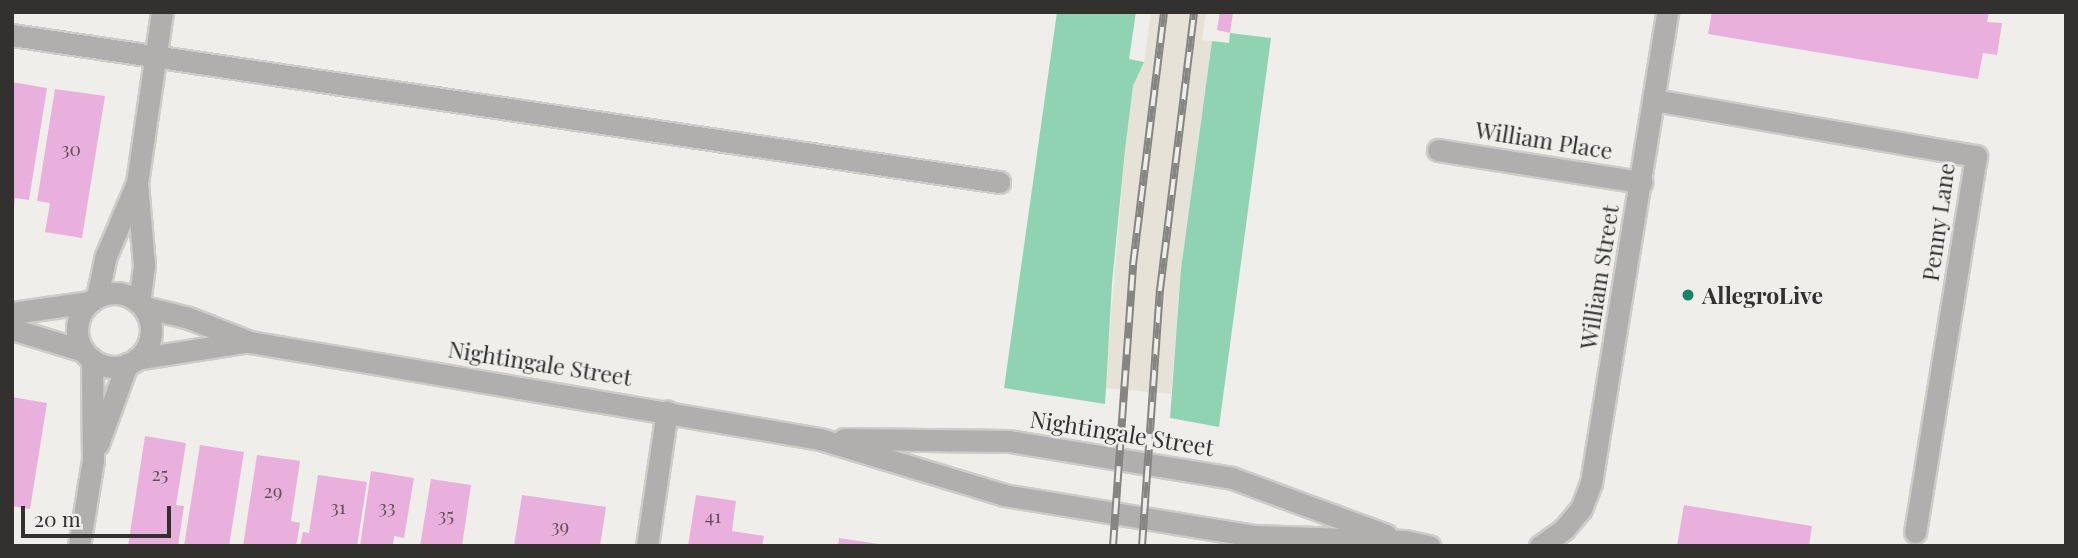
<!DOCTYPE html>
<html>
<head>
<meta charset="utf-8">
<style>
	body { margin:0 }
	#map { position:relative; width:2078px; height:558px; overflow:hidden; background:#f0eeea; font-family:"Playfair Display",serif }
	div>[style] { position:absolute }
	.built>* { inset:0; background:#e6e2d7 }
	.green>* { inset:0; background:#8fd3b2 }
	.building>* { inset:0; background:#e9b0dd }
	.roads { filter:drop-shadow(2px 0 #ceccc8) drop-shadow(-2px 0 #ceccc8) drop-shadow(0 2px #ceccc8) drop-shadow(0 -2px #ceccc8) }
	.lane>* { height:21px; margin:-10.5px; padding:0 10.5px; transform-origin:10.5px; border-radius:10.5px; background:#b0afad }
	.street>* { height:21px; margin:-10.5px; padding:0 10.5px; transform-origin:10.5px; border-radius:10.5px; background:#b0afad }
	.street>.ring { margin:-10.5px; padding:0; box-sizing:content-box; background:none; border:21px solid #b0afad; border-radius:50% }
	.rail>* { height:8px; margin-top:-4px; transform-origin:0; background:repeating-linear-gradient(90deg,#f0eeea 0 16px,#868582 0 32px); box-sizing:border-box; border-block:2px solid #868582 }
	.dots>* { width:19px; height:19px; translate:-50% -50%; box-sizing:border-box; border:4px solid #f0eeea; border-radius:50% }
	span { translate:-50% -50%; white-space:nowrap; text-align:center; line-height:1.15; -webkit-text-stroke:5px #f0eeea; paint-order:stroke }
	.number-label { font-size:19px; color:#60515a }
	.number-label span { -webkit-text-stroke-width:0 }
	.street-label { font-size:23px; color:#32312f }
	.poi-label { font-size:23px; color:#32312f; font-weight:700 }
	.left { translate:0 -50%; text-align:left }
	.frame { position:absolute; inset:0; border:14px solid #32312f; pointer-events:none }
	.scale { position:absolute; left:21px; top:506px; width:150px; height:32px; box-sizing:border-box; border:4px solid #32312f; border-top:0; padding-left:9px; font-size:21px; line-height:24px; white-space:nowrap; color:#32312f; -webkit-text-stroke:5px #f0eeea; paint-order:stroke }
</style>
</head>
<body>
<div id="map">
	<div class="built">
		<div style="clip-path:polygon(1151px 12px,1206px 12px,1202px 40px,1212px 41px,1181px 269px,1171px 394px,1105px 388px,1125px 150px,1133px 86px,1144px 62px)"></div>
	</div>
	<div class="green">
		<div style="clip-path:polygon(1057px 12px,1136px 12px,1129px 59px,1144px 62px,1133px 86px,1125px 150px,1112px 283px,1105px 404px,1004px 388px)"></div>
		<div style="clip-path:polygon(1230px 33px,1271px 38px,1219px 427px,1170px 418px,1181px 269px,1212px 41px,1229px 43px)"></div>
	</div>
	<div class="building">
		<div style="clip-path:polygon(1220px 12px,1233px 12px,1230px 33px,1217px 30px)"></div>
		<div style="clip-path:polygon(1712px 12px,1989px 12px,1987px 22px,2002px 23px,1997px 55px,1983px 53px,1978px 79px,1708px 34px)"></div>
		<div style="clip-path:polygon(12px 82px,47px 88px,29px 200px,15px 198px,14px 207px)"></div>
		<div style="clip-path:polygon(55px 89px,105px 96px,82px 238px,45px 232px,50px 203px,37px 201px)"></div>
		<div style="clip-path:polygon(12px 397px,47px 403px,30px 509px,12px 506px)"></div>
		<div style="clip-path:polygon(145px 436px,186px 443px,176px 505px,184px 506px,178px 546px,128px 546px)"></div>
		<div style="clip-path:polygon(200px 445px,244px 452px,229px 546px,184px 546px)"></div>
		<div style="clip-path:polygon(257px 455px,300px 461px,291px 521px,300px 523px,296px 546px,243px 546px)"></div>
		<div style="clip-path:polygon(371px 471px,414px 478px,404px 538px,394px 536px,393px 546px,360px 546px)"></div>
		<div style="clip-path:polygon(318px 475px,367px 482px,357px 546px,300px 546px,303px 532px,309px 533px)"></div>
		<div style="clip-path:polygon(431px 479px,471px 485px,462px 546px,420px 546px)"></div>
		<div style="clip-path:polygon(522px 495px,606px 507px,600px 546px,514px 546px)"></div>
		<div style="clip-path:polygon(696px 495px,736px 501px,732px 531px,764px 536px,762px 546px,688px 546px)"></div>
		<div style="clip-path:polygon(1684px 505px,1812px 526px,1809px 546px,1677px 546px)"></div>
		<div style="clip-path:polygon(839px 538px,879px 544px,879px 546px,838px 546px)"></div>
	</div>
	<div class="roads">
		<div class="lane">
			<div style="left:12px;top:35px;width:998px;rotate:8.47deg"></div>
			<div style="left:1654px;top:100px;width:327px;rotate:9.9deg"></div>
			<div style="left:1976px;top:156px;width:381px;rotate:99.2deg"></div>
		</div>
		<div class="street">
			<div style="left:1438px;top:150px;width:206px;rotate:9deg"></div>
			<div class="ring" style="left:77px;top:293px;width:53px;height:53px"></div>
			<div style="left:97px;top:297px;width:40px;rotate:-78deg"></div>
			<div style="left:105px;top:258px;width:79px;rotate:-67deg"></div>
			<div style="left:139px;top:302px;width:37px;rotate:-82deg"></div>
			<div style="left:144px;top:265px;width:82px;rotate:-94.9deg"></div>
			<div style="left:137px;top:183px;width:173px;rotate:-81.7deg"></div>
			<div style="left:144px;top:307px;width:46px;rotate:13.7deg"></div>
			<div style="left:189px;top:318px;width:66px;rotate:21.5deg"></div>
			<div style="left:250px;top:342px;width:578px;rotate:9.66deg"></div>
			<div style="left:820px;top:439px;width:192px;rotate:16.9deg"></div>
			<div style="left:1004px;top:495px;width:254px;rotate:9.3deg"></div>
			<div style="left:1255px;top:536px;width:150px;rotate:1.9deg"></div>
			<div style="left:1405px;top:541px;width:25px;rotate:12deg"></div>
			<div style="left:12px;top:313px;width:79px;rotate:-8deg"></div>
			<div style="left:12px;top:329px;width:75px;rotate:17deg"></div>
			<div style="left:136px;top:359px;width:110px;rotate:-8.9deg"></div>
			<div style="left:844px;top:439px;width:165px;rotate:0.7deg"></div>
			<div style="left:1009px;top:441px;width:226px;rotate:9.4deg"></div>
			<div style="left:1232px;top:478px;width:164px;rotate:20.3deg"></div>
			<div style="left:98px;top:444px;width:85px;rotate:-70.1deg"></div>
			<div style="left:79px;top:546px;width:87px;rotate:-80.8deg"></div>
			<div style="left:93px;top:460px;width:101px;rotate:-90.6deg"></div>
			<div style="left:647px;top:546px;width:136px;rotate:-81.6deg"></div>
			<div style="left:1540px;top:546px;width:29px;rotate:-35deg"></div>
			<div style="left:1564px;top:529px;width:26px;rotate:-50deg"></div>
			<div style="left:1581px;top:509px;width:28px;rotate:-69deg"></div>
			<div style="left:1591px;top:483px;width:477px;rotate:-80.8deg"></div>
		</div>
	</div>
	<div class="rail">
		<div style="left:1113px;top:546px;width:282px;rotate:-85.9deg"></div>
		<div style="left:1133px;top:265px;width:255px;rotate:-83deg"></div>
		<div style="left:1142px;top:546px;width:257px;rotate:-86deg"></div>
		<div style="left:1160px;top:290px;width:280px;rotate:-83deg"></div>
	</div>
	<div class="dots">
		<div style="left:1688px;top:295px;background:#168563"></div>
	</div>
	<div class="number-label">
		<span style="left:71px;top:149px">30</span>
		<span style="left:160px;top:474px">25</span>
		<span style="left:273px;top:491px">29</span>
		<span style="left:338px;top:507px">31</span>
		<span style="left:387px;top:507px">33</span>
		<span style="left:446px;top:515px">35</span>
		<span style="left:713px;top:516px">41</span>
		<span style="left:560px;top:526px">39</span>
	</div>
	<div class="street-label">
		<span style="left:1544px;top:140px;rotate:9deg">William Place</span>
		<span style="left:1938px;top:222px;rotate:-82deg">Penny Lane</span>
		<span style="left:1599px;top:277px;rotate:-81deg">William Street</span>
		<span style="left:540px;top:363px;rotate:9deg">Nightingale Street</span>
		<span style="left:1122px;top:433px;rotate:9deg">Nightingale Street</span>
	</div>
	<div class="poi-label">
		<span class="left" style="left:1702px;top:295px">AllegroLive</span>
	</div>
	<div class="frame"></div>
	<div class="scale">20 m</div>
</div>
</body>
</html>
